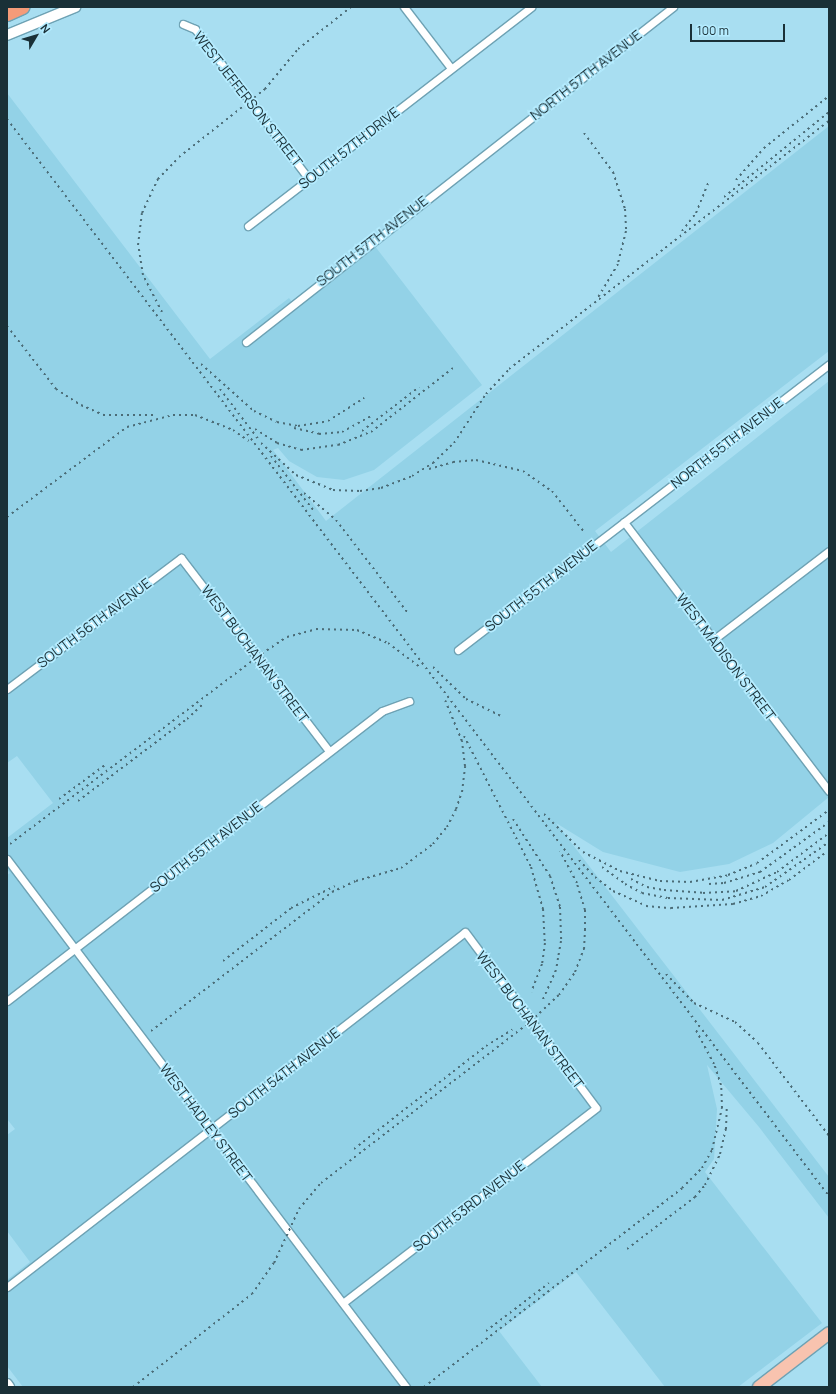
<!DOCTYPE html>
<html>
<head>
<meta charset="utf-8">
<style>
	body { margin:0 }
	#map { position:relative; width:836px; height:1394px; overflow:hidden; background:#a8def1; font-family:Manrope,sans-serif }
	div>[style] { position:absolute }
	.built>* { inset:0; background:#93d2e7 }
	.roads { filter:drop-shadow(1px 0 #6ea2b4) drop-shadow(-1px 0 #6ea2b4) drop-shadow(0 1px #6ea2b4) drop-shadow(0 -1px #6ea2b4) }
	.street>* { height:7px; margin:-3.5px; padding:0 3.5px; transform-origin:3.5px; border-radius:3.5px; background:#fff }
	.secondary>* { height:10px; margin:-5px; padding:0 5px; transform-origin:5px; border-radius:5px; background:#fff }
	.primary>* { height:12px; margin:-6px; padding:0 6px; transform-origin:6px; border-radius:6px; background:#f8c3af }
	.highway>* { height:14px; margin:-7px; padding:0 7px; transform-origin:7px; border-radius:7px; background:#f49b79 }
	.rail>* { height:2px; margin-top:-1px; transform-origin:0; background:repeating-linear-gradient(90deg,#4b6c77 0 2px,transparent 0 6px) }
	span { translate:-50% -50%; white-space:nowrap; text-align:center; line-height:1.15; -webkit-text-stroke:3.5px #b5ecff; paint-order:stroke }
	.street-label { font-size:14px; color:#1a3037 }
	.frame { position:absolute; inset:0; border:8px solid #1a3037; pointer-events:none }
	.north { position:absolute; left:16px; top:16px; width:40px; height:40px; -webkit-text-stroke:3px #b5ecff; paint-order:stroke; rotate:52deg; font-size:11px; font-weight:700; line-height:16px; text-align:center; color:#1a3037 }
	.north::after { content:''; display:block; margin:auto; width:14px; height:18px; background:#1a3037; clip-path:polygon(50% 0,100% 100%,50% 72%,0 100%) }
	.scale { position:absolute; left:690px; top:24px; width:95px; height:18px; box-sizing:border-box; border:2px solid #1a3037; border-top:0; padding-left:5px; font-size:12px; line-height:14px; white-space:nowrap; color:#1a3037; -webkit-text-stroke:3px #b5ecff; paint-order:stroke }
</style>
</head>
<body>
<div id="map">
	<div class="built">
		<div style="clip-path:polygon(7px 93px,210px 359px,289px 298px,297px 309px,374px 245px,482px 385px,374px 470px,344px 480px,317px 477px,289px 461px,278px 448px,273px 450px,326px 521px,829px 126px,829px 351px,595px 531px,611px 552px,829px 381px,829px 797px,773px 843px,729px 864px,680px 872px,603px 852px,556px 823px,829px 1177px,829px 1218px,759px 1127px,707px 1065px,717px 1109px,714px 1159px,705px 1172px,822px 1323px,738px 1387px,665px 1387px,576px 1272px,499px 1331px,542px 1387px,23px 1387px,7px 1366px,7px 1280px,30px 1262px,7px 1231px,7px 1135px,15px 1129px,7px 1119px,7px 875px,10px 873px,7px 869px,7px 838px,53px 803px,17px 756px,7px 763px)"></div>
	</div>
	<div class="roads">
		<div class="street">
			<div style="left:404px;top:7px;width:77px;rotate:52.4deg"></div>
			<div style="left:183px;top:24px;width:13px;rotate:23deg"></div>
			<div style="left:195px;top:29px;width:188px;rotate:52.8deg"></div>
			<div style="left:248px;top:226px;width:358px;rotate:-37.7deg"></div>
			<div style="left:246px;top:342px;width:543px;rotate:-38.12deg"></div>
			<div style="left:624px;top:522px;width:338px;rotate:52.7deg"></div>
			<div style="left:713px;top:640px;width:146px;rotate:-37.5deg"></div>
			<div style="left:458px;top:650px;width:468px;rotate:-37.6deg"></div>
			<div style="left:7px;top:689px;width:218px;rotate:-37deg"></div>
			<div style="left:181px;top:558px;width:243px;rotate:52.5deg"></div>
			<div style="left:7px;top:859px;width:662px;rotate:52.92deg"></div>
			<div style="left:7px;top:1001px;width:474px;rotate:-37.7deg"></div>
			<div style="left:382px;top:711px;width:29px;rotate:-20deg"></div>
			<div style="left:7px;top:1287px;width:579px;rotate:-37.78deg"></div>
			<div style="left:465px;top:932px;width:219px;rotate:53.3deg"></div>
			<div style="left:596px;top:1108px;width:319px;rotate:142.4deg"></div>
		</div>
		<div class="secondary">
			<div style="left:7px;top:35px;width:74px;rotate:-22.4deg"></div>
			<div style="left:7px;top:1384px;width:4px;rotate:56deg"></div>
		</div>
		<div class="primary">
			<div style="left:759px;top:1387px;width:88px;rotate:-37.6deg"></div>
		</div>
		<div class="highway">
			<div style="left:7px;top:14px;width:17px;rotate:-24deg"></div>
		</div>
	</div>
	<div class="rail">
		<div style="left:7px;top:119px;width:1355px;rotate:52.65deg"></div>
		<div style="left:584px;top:133px;width:49px;rotate:53.4deg"></div>
		<div style="left:613px;top:172px;width:39px;rotate:72deg"></div>
		<div style="left:625px;top:209px;width:22px;rotate:87deg"></div>
		<div style="left:626px;top:231px;width:34px;rotate:104deg"></div>
		<div style="left:618px;top:264px;width:39px;rotate:121deg"></div>
		<div style="left:736px;top:180px;width:43px;rotate:-48.8deg"></div>
		<div style="left:764px;top:148px;width:83px;rotate:-38.7deg"></div>
		<div style="left:724px;top:197px;width:135px;rotate:-39deg"></div>
		<div style="left:682px;top:231px;width:23px;rotate:-52deg"></div>
		<div style="left:696px;top:213px;width:35px;rotate:-68deg"></div>
		<div style="left:162px;top:312px;width:42px;rotate:-117.2deg"></div>
		<div style="left:143px;top:275px;width:30px;rotate:-99deg"></div>
		<div style="left:138px;top:245px;width:32px;rotate:-83deg"></div>
		<div style="left:142px;top:213px;width:38px;rotate:-65deg"></div>
		<div style="left:158px;top:179px;width:30px;rotate:-46deg"></div>
		<div style="left:179px;top:157px;width:110px;rotate:-38.3deg"></div>
		<div style="left:265px;top:89px;width:52px;rotate:-50.5deg"></div>
		<div style="left:298px;top:49px;width:68px;rotate:-38.4deg"></div>
		<div style="left:7px;top:326px;width:80px;rotate:52.1deg"></div>
		<div style="left:56px;top:389px;width:30px;rotate:33deg"></div>
		<div style="left:81px;top:405px;width:24px;rotate:24deg"></div>
		<div style="left:103px;top:415px;width:52px"></div>
		<div style="left:201px;top:364px;width:71px;rotate:41.6deg"></div>
		<div style="left:254px;top:411px;width:25px;rotate:26deg"></div>
		<div style="left:277px;top:422px;width:21px;rotate:11deg"></div>
		<div style="left:298px;top:426px;width:30px;rotate:-9deg"></div>
		<div style="left:328px;top:421px;width:43px;rotate:-32.6deg"></div>
		<div style="left:220px;top:389px;width:64px;rotate:52.6deg"></div>
		<div style="left:294px;top:428px;width:26px;rotate:13deg"></div>
		<div style="left:319px;top:434px;width:23px;rotate:-5deg"></div>
		<div style="left:342px;top:432px;width:35px;rotate:-29deg"></div>
		<div style="left:255px;top:429px;width:26px;rotate:32deg"></div>
		<div style="left:277px;top:443px;width:25px;rotate:16deg"></div>
		<div style="left:301px;top:450px;width:37px;rotate:-8deg"></div>
		<div style="left:338px;top:445px;width:35px;rotate:-22deg"></div>
		<div style="left:371px;top:432px;width:104px;rotate:-38deg"></div>
		<div style="left:362px;top:431px;width:72px;rotate:-37.7deg"></div>
		<div style="left:261px;top:443px;width:47px;rotate:42.4deg"></div>
		<div style="left:296px;top:475px;width:40px;rotate:22deg"></div>
		<div style="left:333px;top:490px;width:27px;rotate:2deg"></div>
		<div style="left:360px;top:491px;width:21px;rotate:-8deg"></div>
		<div style="left:381px;top:488px;width:33px;rotate:-21deg"></div>
		<div style="left:412px;top:476px;width:25px;rotate:-32deg"></div>
		<div style="left:433px;top:463px;width:29px;rotate:-44deg"></div>
		<div style="left:454px;top:443px;width:59px;rotate:-56.9deg"></div>
		<div style="left:486px;top:394px;width:34px;rotate:-47deg"></div>
		<div style="left:509px;top:369px;width:405px;rotate:-37.8deg"></div>
		<div style="left:271px;top:456px;width:70px;rotate:52deg"></div>
		<div style="left:429px;top:469px;width:25px;rotate:-16deg"></div>
		<div style="left:453px;top:462px;width:23px;rotate:-5deg"></div>
		<div style="left:476px;top:460px;width:48px;rotate:13.2deg"></div>
		<div style="left:523px;top:471px;width:35px;rotate:35deg"></div>
		<div style="left:552px;top:491px;width:52px;rotate:52deg"></div>
		<div style="left:304px;top:493px;width:42px;rotate:40.2deg"></div>
		<div style="left:336px;top:520px;width:118px;rotate:52.3deg"></div>
		<div style="left:7px;top:517px;width:150px;rotate:-36.9deg"></div>
		<div style="left:127px;top:427px;width:48px;rotate:-14.6deg"></div>
		<div style="left:173px;top:415px;width:22px"></div>
		<div style="left:195px;top:415px;width:41px;rotate:21.5deg"></div>
		<div style="left:233px;top:430px;width:19px;rotate:35deg"></div>
		<div style="left:433px;top:667px;width:46px;rotate:44.1deg"></div>
		<div style="left:466px;top:699px;width:41px;rotate:25.9deg"></div>
		<div style="left:464px;top:736px;width:147px;rotate:62.9deg"></div>
		<div style="left:531px;top:867px;width:44px;rotate:74.1deg"></div>
		<div style="left:543px;top:909px;width:34px;rotate:87deg"></div>
		<div style="left:545px;top:943px;width:21px;rotate:98deg"></div>
		<div style="left:542px;top:964px;width:30px;rotate:111deg"></div>
		<div style="left:59px;top:799px;width:57px;rotate:-36.5deg"></div>
		<div style="left:78px;top:801px;width:136px;rotate:-37deg"></div>
		<div style="left:187px;top:719px;width:23px;rotate:-43deg"></div>
		<div style="left:544px;top:814px;width:54px;rotate:44.3deg"></div>
		<div style="left:583px;top:852px;width:42px;rotate:27.2deg"></div>
		<div style="left:620px;top:871px;width:41px;rotate:14deg"></div>
		<div style="left:660px;top:881px;width:30px;rotate:2deg"></div>
		<div style="left:690px;top:882px;width:39px;rotate:-10deg"></div>
		<div style="left:728px;top:875px;width:31px;rotate:-22deg"></div>
		<div style="left:757px;top:863px;width:89px;rotate:-36.4deg"></div>
		<div style="left:513px;top:819px;width:68px;rotate:57deg"></div>
		<div style="left:550px;top:876px;width:33px;rotate:72deg"></div>
		<div style="left:560px;top:907px;width:34px;rotate:88deg"></div>
		<div style="left:561px;top:941px;width:17px;rotate:100deg"></div>
		<div style="left:558px;top:958px;width:12px;rotate:99deg"></div>
		<div style="left:556px;top:970px;width:34px;rotate:114deg"></div>
		<div style="left:10px;top:844px;width:310px;rotate:-37.1deg"></div>
		<div style="left:257px;top:657px;width:36px;rotate:-34deg"></div>
		<div style="left:287px;top:637px;width:30px;rotate:-15deg"></div>
		<div style="left:316px;top:629px;width:41px;rotate:1.4deg"></div>
		<div style="left:357px;top:630px;width:34px;rotate:23deg"></div>
		<div style="left:388px;top:643px;width:39px;rotate:37deg"></div>
		<div style="left:579px;top:860px;width:23px;rotate:47deg"></div>
		<div style="left:595px;top:877px;width:23px;rotate:38deg"></div>
		<div style="left:613px;top:891px;width:36px;rotate:24deg"></div>
		<div style="left:646px;top:906px;width:25px;rotate:5deg"></div>
		<div style="left:671px;top:908px;width:62px;rotate:-3.7deg"></div>
		<div style="left:733px;top:904px;width:29px;rotate:-16deg"></div>
		<div style="left:761px;top:896px;width:32px;rotate:-30deg"></div>
		<div style="left:789px;top:880px;width:45px;rotate:-36.9deg"></div>
		<div style="left:602px;top:867px;width:29px;rotate:36deg"></div>
		<div style="left:625px;top:884px;width:19px;rotate:28deg"></div>
		<div style="left:642px;top:893px;width:26px;rotate:11deg"></div>
		<div style="left:668px;top:898px;width:54px;rotate:2.1deg"></div>
		<div style="left:722px;top:900px;width:45px;rotate:-16.8deg"></div>
		<div style="left:765px;top:887px;width:78px;rotate:-35.1deg"></div>
		<div style="left:631px;top:879px;width:18px;rotate:27deg"></div>
		<div style="left:647px;top:887px;width:17px;rotate:10deg"></div>
		<div style="left:664px;top:890px;width:39px;rotate:4deg"></div>
		<div style="left:703px;top:893px;width:33px;rotate:-3deg"></div>
		<div style="left:736px;top:891px;width:45px;rotate:-24.9deg"></div>
		<div style="left:777px;top:872px;width:65px;rotate:-36.9deg"></div>
		<div style="left:709px;top:884px;width:15px;rotate:-4deg"></div>
		<div style="left:724px;top:883px;width:38px;rotate:-17deg"></div>
		<div style="left:760px;top:872px;width:85px;rotate:-35.9deg"></div>
		<div style="left:223px;top:961px;width:86px;rotate:-37.9deg"></div>
		<div style="left:291px;top:908px;width:49px;rotate:-26.6deg"></div>
		<div style="left:666px;top:974px;width:40px;rotate:46deg"></div>
		<div style="left:694px;top:1003px;width:45px;rotate:24.9deg"></div>
		<div style="left:735px;top:1022px;width:31px;rotate:42deg"></div>
		<div style="left:758px;top:1043px;width:117px;rotate:52.6deg"></div>
		<div style="left:151px;top:1031px;width:228px;rotate:-37.5deg"></div>
		<div style="left:332px;top:892px;width:26px;rotate:-25deg"></div>
		<div style="left:356px;top:881px;width:47px;rotate:-16.1deg"></div>
		<div style="left:401px;top:868px;width:40px;rotate:-37deg"></div>
		<div style="left:433px;top:844px;width:22px;rotate:-51deg"></div>
		<div style="left:447px;top:827px;width:20px;rotate:-63deg"></div>
		<div style="left:456px;top:809px;width:18px;rotate:-71deg"></div>
		<div style="left:462px;top:792px;width:26px;rotate:-83deg"></div>
		<div style="left:465px;top:766px;width:25px;rotate:-97deg"></div>
		<div style="left:462px;top:741px;width:44px;rotate:-112.5deg"></div>
		<div style="left:354px;top:1149px;width:167px;rotate:-38deg"></div>
		<div style="left:486px;top:1046px;width:31px;rotate:-32deg"></div>
		<div style="left:627px;top:1249px;width:86px;rotate:-37.4deg"></div>
		<div style="left:695px;top:1197px;width:16px;rotate:-50deg"></div>
		<div style="left:705px;top:1185px;width:34px;rotate:-64deg"></div>
		<div style="left:720px;top:1154px;width:26px;rotate:-77deg"></div>
		<div style="left:726px;top:1129px;width:23px;rotate:-88deg"></div>
		<div style="left:486px;top:1331px;width:79px;rotate:-37.3deg"></div>
		<div style="left:133px;top:1387px;width:151px;rotate:-38deg"></div>
		<div style="left:252px;top:1294px;width:38px;rotate:-55deg"></div>
		<div style="left:274px;top:1263px;width:60px;rotate:-65.2deg"></div>
		<div style="left:299px;top:1209px;width:34px;rotate:-50deg"></div>
		<div style="left:321px;top:1183px;width:265px;rotate:-37.6deg"></div>
		<div style="left:531px;top:1021px;width:38px;rotate:-43deg"></div>
		<div style="left:559px;top:995px;width:28px;rotate:-55deg"></div>
		<div style="left:575px;top:972px;width:25px;rotate:-69deg"></div>
		<div style="left:584px;top:949px;width:19px;rotate:-87deg"></div>
		<div style="left:585px;top:930px;width:20px;rotate:-90deg"></div>
		<div style="left:585px;top:910px;width:28px;rotate:-107deg"></div>
		<div style="left:577px;top:883px;width:36px;rotate:-118deg"></div>
		<div style="left:424px;top:1387px;width:326px;rotate:-37.6deg"></div>
		<div style="left:682px;top:1188px;width:28px;rotate:-45deg"></div>
		<div style="left:702px;top:1168px;width:21px;rotate:-61deg"></div>
		<div style="left:712px;top:1150px;width:43px;rotate:-76.6deg"></div>
		<div style="left:722px;top:1108px;width:23px;rotate:-92deg"></div>
		<div style="left:721px;top:1085px;width:22px;rotate:-108deg"></div>
		<div style="left:714px;top:1064px;width:40px;rotate:-118deg"></div>
	</div>
	<div class="street-label">
		<span style="left:586px;top:75px;rotate:-38deg">NORTH 57TH AVENUE</span>
		<span style="left:248px;top:99px;rotate:52deg">WEST JEFFERSON STREET</span>
		<span style="left:349px;top:148px;rotate:-38deg">SOUTH 57TH DRIVE</span>
		<span style="left:372px;top:241px;rotate:-38deg">SOUTH 57TH AVENUE</span>
		<span style="left:727px;top:443px;rotate:-38deg">NORTH 55TH AVENUE</span>
		<span style="left:541px;top:586px;rotate:-38deg">SOUTH 55TH AVENUE</span>
		<span style="left:94px;top:623px;rotate:-37deg">SOUTH 56TH AVENUE</span>
		<span style="left:255px;top:654px;rotate:53deg">WEST BUCHANAN STREET</span>
		<span style="left:726px;top:657px;rotate:53deg">WEST MADISON STREET</span>
		<span style="left:206px;top:847px;rotate:-38deg">SOUTH 55TH AVENUE</span>
		<span style="left:530px;top:1020px;rotate:53deg">WEST BUCHANAN STREET</span>
		<span style="left:284px;top:1073px;rotate:-38deg">SOUTH 54TH AVENUE</span>
		<span style="left:206px;top:1123px;rotate:53deg">WEST HADLEY STREET</span>
		<span style="left:469px;top:1206px;rotate:-38deg">SOUTH 53RD AVENUE</span>
	</div>
	<div class="frame"></div>
	<div class="north">N</div>
	<div class="scale">100 m</div>
</div>
</body>
</html>
